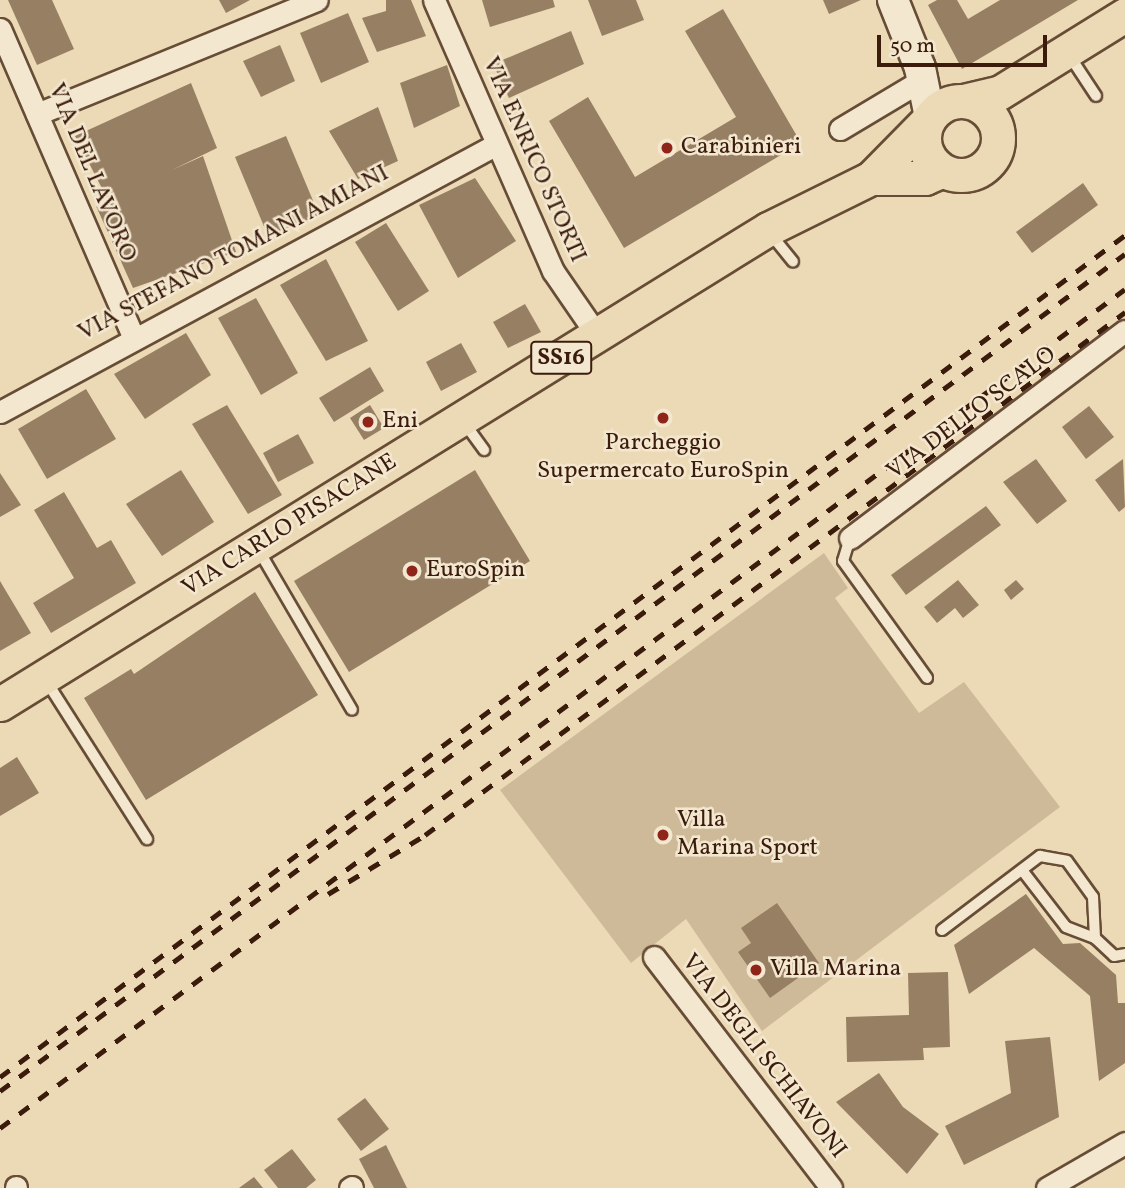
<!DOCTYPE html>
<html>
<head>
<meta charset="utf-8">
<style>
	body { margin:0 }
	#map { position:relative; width:1125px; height:1188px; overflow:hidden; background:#ecdab6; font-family:Vollkorn,serif }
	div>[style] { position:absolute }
	.green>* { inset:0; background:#ceba99 }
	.building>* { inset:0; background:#977f64 }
	.roads { filter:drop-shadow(2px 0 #674c36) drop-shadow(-2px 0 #674c36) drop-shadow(0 2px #674c36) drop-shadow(0 -2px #674c36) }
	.lane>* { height:10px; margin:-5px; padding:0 5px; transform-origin:5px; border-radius:5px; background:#f3e7d0 }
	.street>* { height:21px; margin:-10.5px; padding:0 10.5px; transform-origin:10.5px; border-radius:10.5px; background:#f3e7d0 }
	.secondary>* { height:30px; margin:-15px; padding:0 15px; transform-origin:15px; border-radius:15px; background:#f3e7d0 }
	.primary>* { height:33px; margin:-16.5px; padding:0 16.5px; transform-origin:16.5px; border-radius:16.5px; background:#ecdab6 }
	.primary>.ring { margin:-16.5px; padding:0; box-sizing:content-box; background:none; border:33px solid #ecdab6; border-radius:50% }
	.rail>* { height:5px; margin-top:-2.5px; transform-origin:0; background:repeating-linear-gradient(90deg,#3b1c0c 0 12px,transparent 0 24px) }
	.dots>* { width:19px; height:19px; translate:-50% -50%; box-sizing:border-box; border:4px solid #f3e7d0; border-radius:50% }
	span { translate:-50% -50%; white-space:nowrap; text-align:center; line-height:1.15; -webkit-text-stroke:5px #f3e7d0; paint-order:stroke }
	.shield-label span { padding:2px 5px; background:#f3e7d0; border:2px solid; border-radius:5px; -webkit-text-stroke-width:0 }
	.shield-label { font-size:23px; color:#3b1c0c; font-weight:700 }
	.poi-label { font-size:24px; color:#3b1c0c }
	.left { translate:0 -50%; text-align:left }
	.street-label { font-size:24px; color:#3b1c0c }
	.scale { position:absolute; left:877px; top:35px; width:170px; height:32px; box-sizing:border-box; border:4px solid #3b1c0c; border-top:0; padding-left:9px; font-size:21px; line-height:24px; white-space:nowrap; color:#3b1c0c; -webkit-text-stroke:5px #f3e7d0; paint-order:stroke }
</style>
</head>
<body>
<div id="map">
	<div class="green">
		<div style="clip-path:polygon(824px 553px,848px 588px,835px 598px,919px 713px,964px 682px,1060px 807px,762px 1031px,686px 919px,631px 963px,500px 790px)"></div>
	</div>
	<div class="building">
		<div style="clip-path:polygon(8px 0,52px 0,74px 49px,37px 65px)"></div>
		<div style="clip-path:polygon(219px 0,250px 0,226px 13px)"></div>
		<div style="clip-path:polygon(386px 0,411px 0,426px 36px,377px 52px,362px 18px,386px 11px)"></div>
		<div style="clip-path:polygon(482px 0,553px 0,555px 7px,490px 27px)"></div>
		<div style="clip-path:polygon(588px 0,636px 0,644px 20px,602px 36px)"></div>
		<div style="clip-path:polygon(823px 0,861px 0,829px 14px)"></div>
		<div style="clip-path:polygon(937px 0,957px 0,968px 19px,1000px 0,1078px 0,962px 69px,928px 5px)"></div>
		<div style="clip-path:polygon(723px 9px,801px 143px,624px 248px,549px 121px,588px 97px,635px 177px,736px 117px,685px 31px)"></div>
		<div style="clip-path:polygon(348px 13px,369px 62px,321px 83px,300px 33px)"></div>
		<div style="clip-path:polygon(571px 31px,584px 64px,509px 98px,493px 64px)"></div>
		<div style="clip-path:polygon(280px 45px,295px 81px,261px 97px,243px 61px)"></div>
		<div style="clip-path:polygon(447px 65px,460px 106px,414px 128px,400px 83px)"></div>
		<div style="clip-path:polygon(191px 83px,217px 148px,172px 170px,203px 156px,236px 252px,133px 288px,96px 206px,108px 200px,75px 136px)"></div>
		<div style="clip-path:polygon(378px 107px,398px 161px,358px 179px,329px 131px)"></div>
		<div style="clip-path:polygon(286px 136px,319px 215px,268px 236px,235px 157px)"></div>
		<div style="clip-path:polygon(475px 178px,516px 241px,458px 278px,419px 205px)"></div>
		<div style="clip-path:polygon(1083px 183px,1098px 205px,1032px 253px,1016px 232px)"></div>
		<div style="clip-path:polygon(386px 223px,429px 291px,398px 311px,355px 242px)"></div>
		<div style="clip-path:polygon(326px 259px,368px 341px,326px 361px,280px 285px)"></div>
		<div style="clip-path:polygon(256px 298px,298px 373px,261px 395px,218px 318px)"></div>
		<div style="clip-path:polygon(525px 304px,541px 332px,508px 348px,493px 322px)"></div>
		<div style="clip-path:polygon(186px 333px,211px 375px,145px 419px,114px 374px)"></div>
		<div style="clip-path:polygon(461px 343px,477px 372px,441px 391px,426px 362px)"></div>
		<div style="clip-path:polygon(370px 367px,384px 391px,334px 422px,319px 398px)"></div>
		<div style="clip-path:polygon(86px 389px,116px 439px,47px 479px,18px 429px)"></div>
		<div style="clip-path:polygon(227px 405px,282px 495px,248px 514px,192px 424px)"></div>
		<div style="clip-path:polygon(370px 405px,384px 428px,364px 440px,350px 418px)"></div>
		<div style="clip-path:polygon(1089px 406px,1114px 437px,1086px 459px,1062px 427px)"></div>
		<div style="clip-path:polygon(298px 434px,314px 463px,278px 482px,263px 453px)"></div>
		<div style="clip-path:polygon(1036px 459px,1067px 501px,1037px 524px,1003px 482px)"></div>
		<div style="clip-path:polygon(1123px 459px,1125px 507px,1119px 512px,1095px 480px)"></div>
		<div style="clip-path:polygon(181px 470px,214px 522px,162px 556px,126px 504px)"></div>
		<div style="clip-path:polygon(475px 470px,530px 561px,349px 672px,294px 581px)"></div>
		<div style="clip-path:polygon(0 473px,21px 505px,0 517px)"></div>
		<div style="clip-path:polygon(64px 492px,97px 548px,111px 540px,136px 583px,51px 633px,33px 603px,74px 578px,34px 510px)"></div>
		<div style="clip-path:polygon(986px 506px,1001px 525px,906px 595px,891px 575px)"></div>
		<div style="clip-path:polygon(958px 580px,979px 605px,963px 618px,955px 608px,937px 623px,924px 607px)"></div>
		<div style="clip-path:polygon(1016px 580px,1024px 589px,1011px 600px,1004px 590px)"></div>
		<div style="clip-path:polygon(0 581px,31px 633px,0 651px)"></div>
		<div style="clip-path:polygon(255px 592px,318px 695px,146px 800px,84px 698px,131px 669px,134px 674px)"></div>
		<div style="clip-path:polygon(17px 757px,39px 793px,0 816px,0 768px)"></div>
		<div style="clip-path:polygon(1026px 894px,1063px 944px,1080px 943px,1116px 975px,1118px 1003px,1125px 1003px,1125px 1063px,1099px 1081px,1090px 996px,1034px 948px,969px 994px,954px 945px)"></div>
		<div style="clip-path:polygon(777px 903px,819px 963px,770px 998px,738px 952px,751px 943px,741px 928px)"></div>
		<div style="clip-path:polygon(948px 972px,950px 1047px,923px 1048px,924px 1060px,847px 1062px,846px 1017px,909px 1015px,908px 973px)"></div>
		<div style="clip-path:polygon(1050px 1037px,1059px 1117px,964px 1165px,945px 1126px,1011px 1093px,1005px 1041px)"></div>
		<div style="clip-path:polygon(879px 1073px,903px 1107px,939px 1134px,907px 1174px,836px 1102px)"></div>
		<div style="clip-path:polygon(365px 1098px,389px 1129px,361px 1151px,337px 1119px)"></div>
		<div style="clip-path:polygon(386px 1145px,407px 1188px,374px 1188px,359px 1159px)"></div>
		<div style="clip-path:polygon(292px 1149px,316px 1180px,306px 1188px,278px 1188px,264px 1170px)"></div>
		<div style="clip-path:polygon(254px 1177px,263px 1188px,239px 1188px)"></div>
	</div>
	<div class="roads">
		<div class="lane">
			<div style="left:1069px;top:55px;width:49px;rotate:56.6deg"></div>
			<div style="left:769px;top:232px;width:38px;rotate:51deg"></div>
			<div style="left:463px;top:421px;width:36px;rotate:54deg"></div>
			<div style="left:850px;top:538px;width:24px;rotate:107deg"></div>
			<div style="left:843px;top:561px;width:144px;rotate:54.3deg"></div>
			<div style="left:258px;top:549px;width:186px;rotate:59.7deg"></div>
			<div style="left:45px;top:679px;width:190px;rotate:57.5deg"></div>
			<div style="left:1022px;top:870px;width:72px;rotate:52.3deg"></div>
			<div style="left:1066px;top:927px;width:31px;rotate:21deg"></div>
			<div style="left:942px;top:930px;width:123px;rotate:-37.1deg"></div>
			<div style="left:1040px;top:856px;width:27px;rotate:10deg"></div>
			<div style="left:1067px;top:861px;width:44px;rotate:54.2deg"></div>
			<div style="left:1093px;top:897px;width:41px;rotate:87.2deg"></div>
			<div style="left:1095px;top:938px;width:26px;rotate:43deg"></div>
			<div style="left:1114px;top:956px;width:11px;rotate:-10deg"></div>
		</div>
		<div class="street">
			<div style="left:434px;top:0;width:296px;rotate:66.3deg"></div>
			<div style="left:553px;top:271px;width:78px;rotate:55.5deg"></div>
			<div style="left:0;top:29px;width:335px;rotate:66.6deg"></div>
			<div style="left:37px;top:114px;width:302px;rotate:-22.2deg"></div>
			<div style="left:840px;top:129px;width:96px;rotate:-30.9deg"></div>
			<div style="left:0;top:412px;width:562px;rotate:-28.34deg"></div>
			<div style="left:850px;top:538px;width:344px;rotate:-37deg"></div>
			<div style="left:654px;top:957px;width:291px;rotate:52.5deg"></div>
			<div style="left:16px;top:1187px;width:1px;rotate:90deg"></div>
			<div style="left:350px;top:1188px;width:2px;rotate:-27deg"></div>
			<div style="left:1047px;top:1188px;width:90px;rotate:-30deg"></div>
		</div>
		<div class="secondary">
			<div style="left:893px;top:0;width:73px;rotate:68.3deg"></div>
			<div style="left:920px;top:68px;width:50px;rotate:78.5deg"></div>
		</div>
		<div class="primary">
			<div class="ring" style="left:924px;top:101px;width:41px;height:41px"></div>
			<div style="left:963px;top:101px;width:37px;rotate:-13deg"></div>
			<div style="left:999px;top:93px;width:148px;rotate:-31.8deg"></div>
			<div style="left:871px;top:178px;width:54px"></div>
			<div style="left:925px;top:178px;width:17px;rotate:-24deg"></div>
			<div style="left:0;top:704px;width:903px;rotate:-31.74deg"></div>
			<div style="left:768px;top:229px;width:115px;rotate:-26.3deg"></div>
			<div style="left:871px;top:178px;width:81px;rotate:-45.5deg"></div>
		</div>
	</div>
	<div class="rail">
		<div style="left:328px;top:894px;width:114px;rotate:-31.3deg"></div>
		<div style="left:425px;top:835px;width:874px;rotate:-36.76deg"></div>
		<div style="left:0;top:1077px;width:1405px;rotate:-36.81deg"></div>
		<div style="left:0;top:1091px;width:1402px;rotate:-36.65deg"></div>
		<div style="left:0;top:1128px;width:1403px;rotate:-36.71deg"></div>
	</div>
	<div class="dots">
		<div style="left:667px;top:148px;background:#8f2418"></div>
		<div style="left:663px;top:418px;background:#8f2418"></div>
		<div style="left:368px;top:422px;background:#8f2418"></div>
		<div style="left:412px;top:571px;background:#8f2418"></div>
		<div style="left:663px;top:835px;background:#8f2418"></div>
		<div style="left:756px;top:970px;background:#8f2418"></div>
	</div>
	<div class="shield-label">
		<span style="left:561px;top:358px">SS16</span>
	</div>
	<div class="poi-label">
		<span class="left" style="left:681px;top:148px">Carabinieri</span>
		<span class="left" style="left:382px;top:422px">Eni</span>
		<span style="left:663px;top:458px">Parcheggio<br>Supermercato EuroSpin</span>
		<span class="left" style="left:426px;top:571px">EuroSpin</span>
		<span class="left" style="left:677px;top:835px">Villa<br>Marina Sport</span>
		<span class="left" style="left:770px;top:970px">Villa Marina</span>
	</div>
	<div class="street-label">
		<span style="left:533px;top:160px;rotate:66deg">VIA ENRICO STORTI</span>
		<span style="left:91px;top:173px;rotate:67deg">VIA DEL LAVORO</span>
		<span style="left:234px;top:254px;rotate:-28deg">VIA STEFANO TOMANI AMIANI</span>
		<span style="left:972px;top:414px;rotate:-37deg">VIA DELLO SCALO</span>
		<span style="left:290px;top:526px;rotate:-32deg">VIA CARLO PISACANE</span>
		<span style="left:763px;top:1057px;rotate:52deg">VIA DEGLI SCHIAVONI</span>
	</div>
	<div class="scale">50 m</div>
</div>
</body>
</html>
